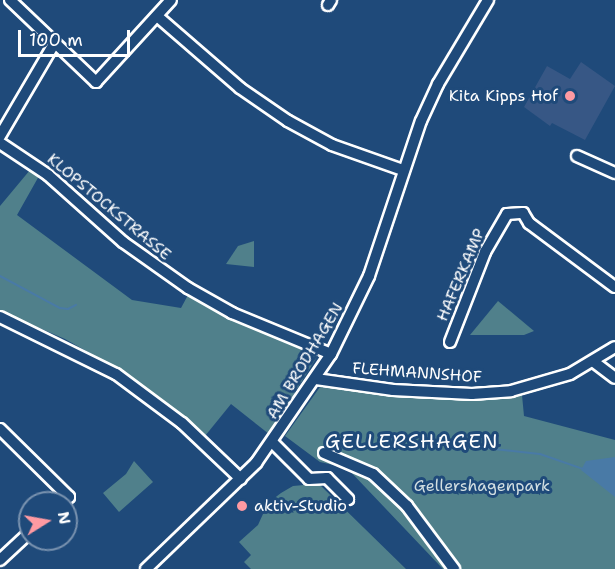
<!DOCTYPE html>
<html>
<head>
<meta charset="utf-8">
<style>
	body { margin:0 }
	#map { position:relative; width:615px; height:569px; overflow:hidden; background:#1f4a7a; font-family:"Shantell Sans",sans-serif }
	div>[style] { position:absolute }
	.built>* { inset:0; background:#375785 }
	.green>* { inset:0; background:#50808b }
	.water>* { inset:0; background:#497aa6 }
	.stream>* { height:2px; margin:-1px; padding:0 1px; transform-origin:1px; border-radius:1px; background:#497aa6 }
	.roads { filter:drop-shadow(2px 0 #fff) drop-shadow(-2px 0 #fff) drop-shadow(0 2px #fff) drop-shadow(0 -2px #fff) }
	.minor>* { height:10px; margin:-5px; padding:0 5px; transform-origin:5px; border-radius:5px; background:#1f4a7a }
	.dots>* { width:16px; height:16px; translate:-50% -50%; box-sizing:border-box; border:3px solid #1f4a7a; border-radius:50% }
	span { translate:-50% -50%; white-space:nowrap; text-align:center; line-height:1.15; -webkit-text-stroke:6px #1f4a7a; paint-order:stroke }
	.poi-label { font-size:16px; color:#fff }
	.right { translate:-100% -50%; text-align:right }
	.left { translate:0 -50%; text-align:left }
	.street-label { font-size:16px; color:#fff }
	.park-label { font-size:16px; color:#d3dfe2 }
	.quarter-label { font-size:20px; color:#fff; letter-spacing:1.5px }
	.north { position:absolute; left:18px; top:491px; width:60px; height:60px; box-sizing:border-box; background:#1f4a7a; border:2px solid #7992af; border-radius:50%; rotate:79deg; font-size:16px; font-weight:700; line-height:24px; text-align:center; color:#fff }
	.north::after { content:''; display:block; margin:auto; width:21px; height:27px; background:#ff9aa2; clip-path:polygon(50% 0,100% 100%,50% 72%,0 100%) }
	.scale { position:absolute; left:18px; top:30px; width:112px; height:27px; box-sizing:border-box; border:3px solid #fff; border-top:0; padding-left:8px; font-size:18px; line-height:21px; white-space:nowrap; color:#fff; -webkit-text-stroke:4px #1f4a7a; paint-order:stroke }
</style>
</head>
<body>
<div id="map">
	<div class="built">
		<div style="clip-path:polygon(581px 62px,615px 86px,585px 140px,552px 123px,550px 126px,524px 107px,547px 66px,570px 79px)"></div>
	</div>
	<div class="green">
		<div style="clip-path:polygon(30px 170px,39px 176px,17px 215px,132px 300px,181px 308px,188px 295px,317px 357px,269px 434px,231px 404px,205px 436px,118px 369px,65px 339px,0 311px,0 206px)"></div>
		<div style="clip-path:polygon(254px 241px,254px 267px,226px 264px,238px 246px)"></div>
		<div style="clip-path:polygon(498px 301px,534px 331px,524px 335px,470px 335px)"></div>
		<div style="clip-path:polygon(320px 387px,480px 399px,522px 395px,524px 416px,615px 440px,615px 569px,443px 569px,347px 468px,320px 462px,285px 436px)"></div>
		<div style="clip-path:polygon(134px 461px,153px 482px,119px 512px,103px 493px,126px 474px)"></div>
		<div style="clip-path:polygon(315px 484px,320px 485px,406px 569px,251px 569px,244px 562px,251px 555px,239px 542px,258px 525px,268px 503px,281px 493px,293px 486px)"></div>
	</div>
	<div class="water">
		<div style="clip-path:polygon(615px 457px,615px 497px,581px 470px,586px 461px)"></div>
	</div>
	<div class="stream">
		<div style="left:0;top:276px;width:68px;rotate:28.1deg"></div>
		<div style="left:60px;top:308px;width:8px;rotate:7deg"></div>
		<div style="left:68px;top:309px;width:9px;rotate:-27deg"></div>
		<div style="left:475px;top:447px;width:65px;rotate:6.1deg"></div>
		<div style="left:540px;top:454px;width:46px;rotate:19.2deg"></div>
	</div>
	<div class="roads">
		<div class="minor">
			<div style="left:10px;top:0;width:119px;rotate:43.6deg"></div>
			<div style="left:96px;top:82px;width:111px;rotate:-47.6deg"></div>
			<div style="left:328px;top:5px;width:6px;rotate:-59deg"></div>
			<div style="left:157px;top:16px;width:110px;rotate:40.9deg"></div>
			<div style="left:240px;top:88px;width:58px;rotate:34.5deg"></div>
			<div style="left:288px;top:121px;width:50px;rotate:28.6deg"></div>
			<div style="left:332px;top:145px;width:75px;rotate:19.4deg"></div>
			<div style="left:0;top:136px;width:107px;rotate:-59.6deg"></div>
			<div style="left:0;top:143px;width:58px;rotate:33.7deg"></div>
			<div style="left:48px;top:175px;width:101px;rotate:41.8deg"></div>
			<div style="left:123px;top:242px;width:80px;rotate:35.3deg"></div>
			<div style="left:188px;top:288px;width:51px;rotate:29.6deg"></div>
			<div style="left:232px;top:313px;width:107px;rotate:22.5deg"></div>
			<div style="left:577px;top:156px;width:42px;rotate:24.1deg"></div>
			<div style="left:0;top:317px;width:129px;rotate:26.2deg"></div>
			<div style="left:116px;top:374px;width:82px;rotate:36.6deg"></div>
			<div style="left:182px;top:423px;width:81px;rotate:43.5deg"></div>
			<div style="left:450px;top:342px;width:97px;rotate:-68.7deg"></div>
			<div style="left:485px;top:252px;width:44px;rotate:-59.9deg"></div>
			<div style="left:507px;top:214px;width:16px;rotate:-4deg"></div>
			<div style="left:523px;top:213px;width:12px;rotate:59deg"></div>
			<div style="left:529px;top:223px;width:107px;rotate:36.7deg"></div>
			<div style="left:594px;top:362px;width:26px;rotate:37deg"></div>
			<div style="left:316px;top:379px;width:78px;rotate:8.1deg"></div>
			<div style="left:393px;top:390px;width:79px;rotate:2.9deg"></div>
			<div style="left:472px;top:394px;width:39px;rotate:-4deg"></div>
			<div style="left:511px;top:391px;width:61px;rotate:-16.1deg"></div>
			<div style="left:570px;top:374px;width:52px;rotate:-31deg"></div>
			<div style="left:0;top:429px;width:97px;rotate:44.6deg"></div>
			<div style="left:69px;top:497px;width:9px;rotate:139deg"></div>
			<div style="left:272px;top:442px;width:52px;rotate:45deg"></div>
			<div style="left:309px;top:479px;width:18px;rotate:-3deg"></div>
			<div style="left:327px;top:478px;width:30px;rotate:45deg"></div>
			<div style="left:324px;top:453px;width:53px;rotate:23.2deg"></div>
			<div style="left:373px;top:474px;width:47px;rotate:43.3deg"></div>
			<div style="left:407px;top:506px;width:79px;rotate:53.3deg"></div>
			<div style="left:0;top:560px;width:41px;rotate:-43deg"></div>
			<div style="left:146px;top:569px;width:153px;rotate:-43.9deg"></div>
			<div style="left:256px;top:463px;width:132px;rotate:-55.5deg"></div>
			<div style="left:331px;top:354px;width:87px;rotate:-64deg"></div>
			<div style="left:369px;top:276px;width:163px;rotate:-71.5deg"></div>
			<div style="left:421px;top:121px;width:41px;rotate:-65.3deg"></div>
			<div style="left:438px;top:84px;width:98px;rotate:-59.2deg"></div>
		</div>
	</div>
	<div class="dots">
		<div style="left:570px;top:96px;background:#ff9aa2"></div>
		<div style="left:242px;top:506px;background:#ff9aa2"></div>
	</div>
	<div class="poi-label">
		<span class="right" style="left:558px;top:96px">Kita Kipps Hof</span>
		<span class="left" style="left:254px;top:506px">aktiv-Studio</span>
	</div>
	<div class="street-label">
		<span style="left:109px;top:207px;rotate:40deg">KLOPSTOCKSTRASSE</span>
		<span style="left:461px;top:275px;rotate:-67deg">HAFERKAMP</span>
		<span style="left:305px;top:361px;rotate:-59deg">AM BRODHAGEN</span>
		<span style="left:417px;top:373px;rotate:4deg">FLEHMANNSHOF</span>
	</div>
	<div class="park-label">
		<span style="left:482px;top:486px">Gellershagenpark</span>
	</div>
	<div class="quarter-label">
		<span style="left:412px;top:441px">GELLERSHAGEN</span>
	</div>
	<div class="north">N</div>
	<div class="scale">100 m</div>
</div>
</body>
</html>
